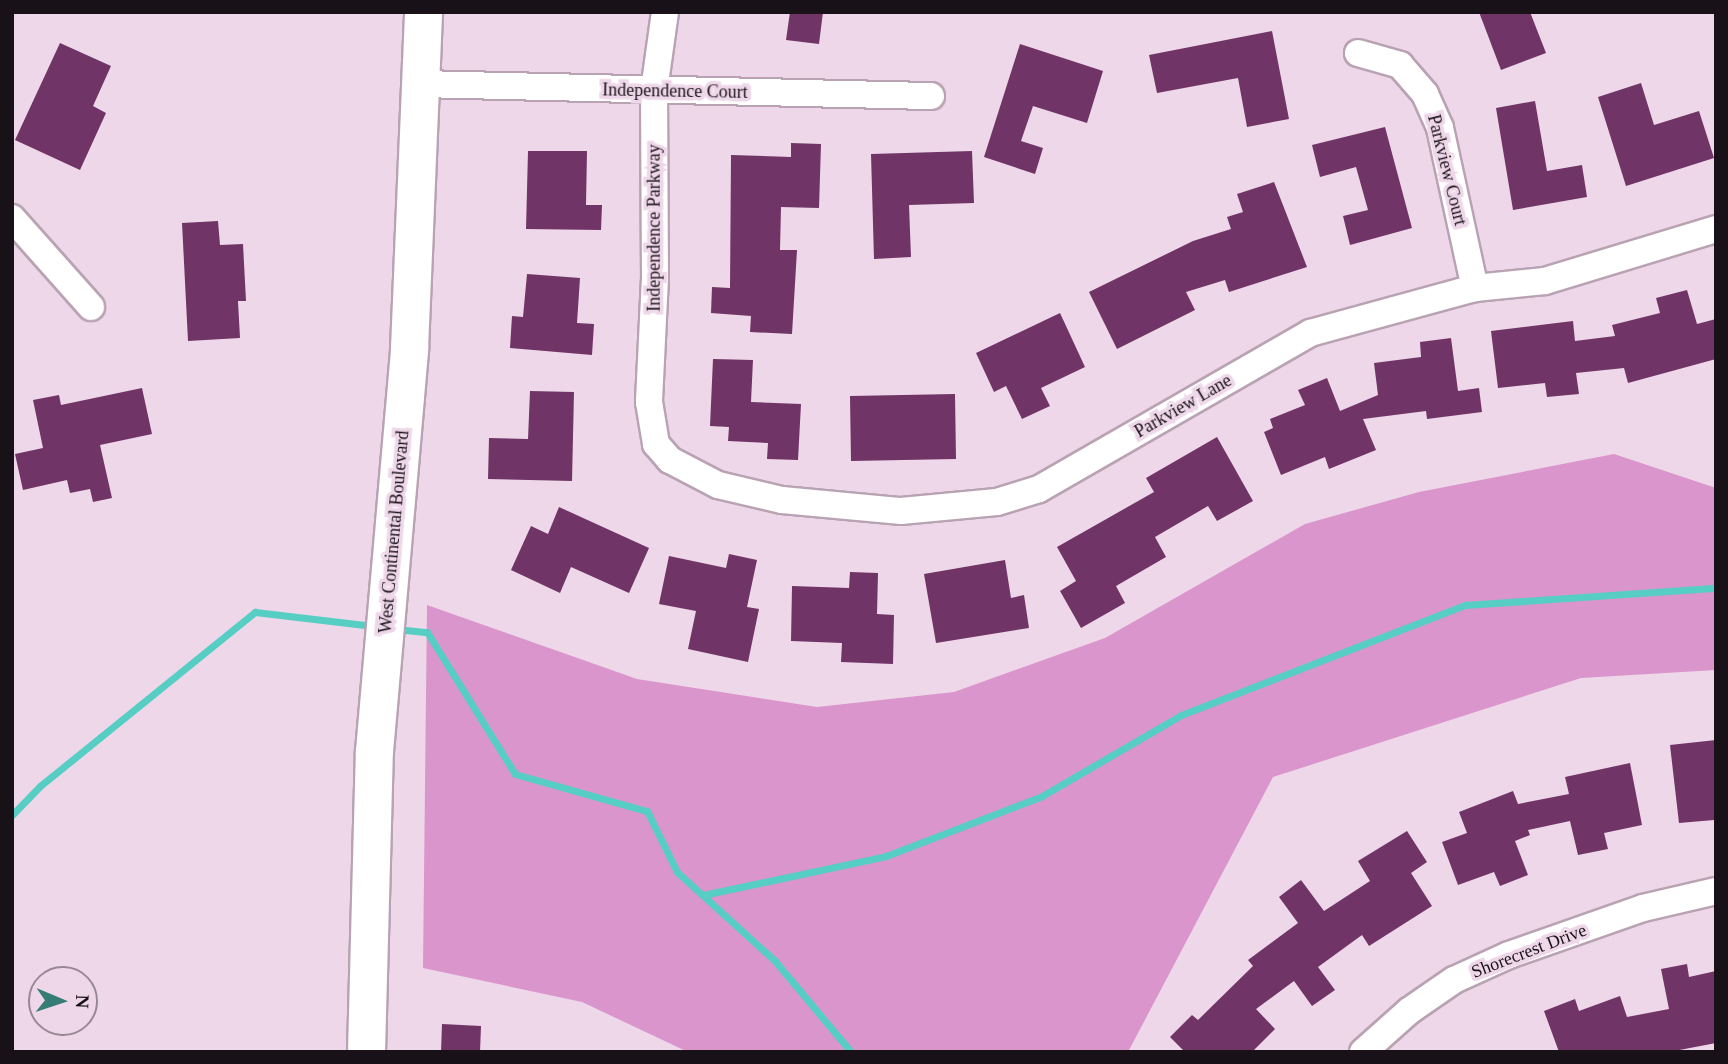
<!DOCTYPE html>
<html>
<head>
<meta charset="utf-8">
<style>
	body { margin:0 }
	#map { position:relative; width:1728px; height:1064px; overflow:hidden; background:#eed7e9; font-family:"Times New Roman",serif }
	div>[style] { position:absolute }
	.forest>* { inset:0; background:#da95cc }
	.stream>* { height:7px; margin:-3.5px; padding:0 3.5px; transform-origin:3.5px; border-radius:3.5px; background:#56cec3 }
	.building>* { inset:0; background:#703466 }
	.roads { filter:drop-shadow(2px 0 #b9a3b3) drop-shadow(-2px 0 #b9a3b3) drop-shadow(0 2px #b9a3b3) drop-shadow(0 -2px #b9a3b3) }
	.street>* { height:26px; margin:-13px; padding:0 13px; transform-origin:13px; border-radius:13px; background:#fff }
	.secondary>* { height:37px; margin:-18.5px; padding:0 18.5px; transform-origin:18.5px; border-radius:18.5px; background:#fff }
	span { translate:-50% -50%; white-space:nowrap; text-align:center; line-height:1.15; -webkit-text-stroke:7px #eed7e9; paint-order:stroke }
	.street-label { font-size:18px; color:#181117 }
	.frame { position:absolute; inset:0; border:14px solid #181117; pointer-events:none }
	.north { position:absolute; left:28px; top:966px; width:70px; height:70px; box-sizing:border-box; background:#eed7e9; border:2px solid #988895; border-radius:50%; rotate:92deg; font-size:19px; font-weight:700; line-height:28px; text-align:center; color:#181117 }
	.north::after { content:''; display:block; margin:auto; width:24px; height:32px; background:#347c75; clip-path:polygon(50% 0,100% 100%,50% 72%,0 100%) }
</style>
</head>
<body>
<div id="map">
	<div class="forest">
		<div style="clip-path:polygon(1614px 454px,1716px 488px,1716px 670px,1581px 678px,1273px 777px,1128px 1052px,688px 1052px,582px 1002px,423px 968px,427px 605px,637px 679px,817px 707px,954px 692px,1105px 638px,1305px 524px,1419px 492px)"></div>
	</div>
	<div class="stream">
		<div style="left:396px;top:629px;width:31px;rotate:6deg"></div>
		<div style="left:427px;top:632px;width:167px;rotate:58.2deg"></div>
		<div style="left:515px;top:774px;width:137px;rotate:15.7deg"></div>
		<div style="left:647px;top:811px;width:68px;rotate:63.8deg"></div>
		<div style="left:677px;top:872px;width:132px;rotate:42.2deg"></div>
		<div style="left:775px;top:961px;width:119px;rotate:50.1deg"></div>
		<div style="left:12px;top:815px;width:40px;rotate:-46deg"></div>
		<div style="left:40px;top:786px;width:277px;rotate:-39deg"></div>
		<div style="left:255px;top:612px;width:119px;rotate:6.8deg"></div>
		<div style="left:703px;top:895px;width:187px;rotate:-12deg"></div>
		<div style="left:886px;top:856px;width:167px;rotate:-21deg"></div>
		<div style="left:1042px;top:796px;width:161px;rotate:-30.2deg"></div>
		<div style="left:1181px;top:715px;width:305px;rotate:-21.2deg"></div>
		<div style="left:1465px;top:605px;width:252px;rotate:-3.9deg"></div>
	</div>
	<div class="building">
		<div style="clip-path:polygon(790px 12px,823px 12px,819px 44px,786px 40px)"></div>
		<div style="clip-path:polygon(1479px 12px,1530px 12px,1546px 53px,1501px 70px)"></div>
		<div style="clip-path:polygon(1272px 31px,1289px 119px,1247px 127px,1238px 78px,1157px 93px,1149px 55px)"></div>
		<div style="clip-path:polygon(60px 43px,111px 66px,93px 106px,106px 113px,80px 170px,15px 140px)"></div>
		<div style="clip-path:polygon(1020px 44px,1103px 71px,1087px 123px,1033px 106px,1021px 141px,1043px 148px,1035px 174px,984px 157px)"></div>
		<div style="clip-path:polygon(1641px 83px,1654px 125px,1699px 111px,1714px 158px,1626px 186px,1598px 97px)"></div>
		<div style="clip-path:polygon(1535px 101px,1547px 171px,1582px 165px,1587px 197px,1513px 210px,1496px 108px)"></div>
		<div style="clip-path:polygon(1385px 127px,1412px 228px,1350px 245px,1343px 216px,1368px 210px,1356px 167px,1320px 177px,1312px 145px)"></div>
		<div style="clip-path:polygon(791px 143px,821px 144px,819px 208px,781px 207px,780px 250px,797px 250px,792px 334px,750px 332px,751px 316px,711px 313px,712px 287px,730px 288px,731px 155px,791px 157px)"></div>
		<div style="clip-path:polygon(528px 151px,587px 151px,586px 205px,602px 205px,601px 230px,526px 229px)"></div>
		<div style="clip-path:polygon(972px 151px,974px 203px,909px 205px,911px 257px,874px 259px,871px 154px)"></div>
		<div style="clip-path:polygon(1274px 182px,1307px 267px,1229px 292px,1225px 280px,1186px 292px,1195px 310px,1117px 349px,1089px 292px,1193px 241px,1231px 229px,1227px 217px,1243px 212px,1237px 194px)"></div>
		<div style="clip-path:polygon(218px 221px,220px 245px,243px 244px,246px 301px,238px 301px,240px 338px,188px 341px,182px 223px)"></div>
		<div style="clip-path:polygon(527px 274px,580px 278px,577px 323px,594px 324px,592px 355px,510px 348px,512px 316px,523px 317px)"></div>
		<div style="clip-path:polygon(1687px 290px,1697px 324px,1716px 319px,1716px 359px,1628px 383px,1624px 368px,1576px 373px,1579px 394px,1547px 397px,1545px 383px,1498px 388px,1491px 331px,1573px 321px,1575px 341px,1615px 336px,1612px 325px,1660px 313px,1656px 298px)"></div>
		<div style="clip-path:polygon(1060px 313px,1085px 367px,1041px 388px,1050px 406px,1022px 419px,1006px 386px,994px 392px,976px 353px)"></div>
		<div style="clip-path:polygon(1451px 338px,1458px 391px,1479px 388px,1482px 412px,1427px 419px,1426px 411px,1363px 419px,1376px 450px,1329px 469px,1325px 457px,1281px 475px,1264px 432px,1273px 428px,1270px 419px,1305px 405px,1298px 390px,1327px 378px,1340px 411px,1378px 395px,1374px 363px,1421px 357px,1420px 342px)"></div>
		<div style="clip-path:polygon(713px 359px,753px 360px,751px 402px,801px 404px,798px 460px,767px 459px,768px 443px,728px 441px,729px 427px,710px 426px)"></div>
		<div style="clip-path:polygon(142px 388px,152px 434px,100px 445px,112px 498px,93px 502px,90px 489px,70px 493px,67px 480px,23px 490px,15px 454px,43px 448px,33px 400px,59px 395px,61px 405px)"></div>
		<div style="clip-path:polygon(530px 391px,574px 392px,572px 481px,488px 479px,489px 438px,528px 439px)"></div>
		<div style="clip-path:polygon(955px 394px,956px 459px,851px 461px,850px 396px)"></div>
		<div style="clip-path:polygon(1217px 437px,1253px 501px,1217px 521px,1208px 506px,1155px 537px,1166px 557px,1116px 586px,1125px 603px,1081px 628px,1060px 591px,1076px 581px,1057px 547px,1154px 492px,1146px 478px)"></div>
		<div style="clip-path:polygon(559px 507px,649px 548px,629px 593px,571px 567px,560px 593px,511px 570px,531px 526px,548px 534px)"></div>
		<div style="clip-path:polygon(729px 554px,757px 560px,747px 607px,759px 609px,748px 662px,688px 649px,696px 611px,659px 604px,669px 556px,726px 568px)"></div>
		<div style="clip-path:polygon(1005px 560px,1011px 598px,1024px 595px,1029px 628px,936px 643px,924px 574px)"></div>
		<div style="clip-path:polygon(850px 572px,878px 573px,877px 614px,894px 615px,893px 664px,841px 662px,842px 643px,791px 641px,792px 586px,849px 588px)"></div>
		<div style="clip-path:polygon(1716px 740px,1714px 820px,1679px 823px,1670px 745px)"></div>
		<div style="clip-path:polygon(1630px 763px,1642px 825px,1604px 833px,1608px 849px,1578px 855px,1570px 821px,1528px 830px,1530px 835px,1515px 841px,1528px 875px,1500px 886px,1494px 872px,1458px 885px,1442px 842px,1467px 833px,1459px 812px,1513px 791px,1518px 804px,1569px 794px,1565px 777px)"></div>
		<div style="clip-path:polygon(1407px 831px,1427px 862px,1411px 873px,1432px 906px,1369px 946px,1362px 935px,1318px 967px,1335px 990px,1312px 1006px,1294px 981px,1256px 1009px,1275px 1029px,1252px 1052px,1185px 1052px,1170px 1037px,1192px 1015px,1198px 1020px,1253px 966px,1248px 960px,1298px 923px,1279px 897px,1301px 880px,1324px 911px,1370px 881px,1358px 861px)"></div>
		<div style="clip-path:polygon(1687px 964px,1689px 977px,1716px 971px,1716px 1043px,1669px 1052px,1559px 1052px,1544px 1011px,1575px 999px,1579px 1011px,1620px 996px,1627px 1017px,1669px 1009px,1661px 969px)"></div>
		<div style="clip-path:polygon(442px 1024px,481px 1026px,480px 1052px,441px 1052px)"></div>
	</div>
	<div class="roads">
		<div class="street">
			<div style="left:665px;top:12px;width:79px;rotate:98deg"></div>
			<div style="left:654px;top:90px;width:188px;rotate:89.7deg"></div>
			<div style="left:655px;top:278px;width:124px;rotate:92.8deg"></div>
			<div style="left:649px;top:402px;width:43px;rotate:80.5deg"></div>
			<div style="left:656px;top:444px;width:21px;rotate:49deg"></div>
			<div style="left:670px;top:460px;width:54px;rotate:27.5deg"></div>
			<div style="left:718px;top:485px;width:66px;rotate:13.2deg"></div>
			<div style="left:782px;top:500px;width:120px;rotate:5.3deg"></div>
			<div style="left:901px;top:511px;width:96px;rotate:-5.4deg"></div>
			<div style="left:997px;top:502px;width:44px;rotate:-17.2deg"></div>
			<div style="left:1039px;top:489px;width:313px;rotate:-29.9deg"></div>
			<div style="left:1310px;top:333px;width:171px;rotate:-15.3deg"></div>
			<div style="left:1475px;top:288px;width:70px;rotate:-5.7deg"></div>
			<div style="left:1545px;top:281px;width:179px;rotate:-16.9deg"></div>
			<div style="left:1358px;top:53px;width:44px;rotate:15.9deg"></div>
			<div style="left:1400px;top:65px;width:38px;rotate:49deg"></div>
			<div style="left:1425px;top:94px;width:37px;rotate:66deg"></div>
			<div style="left:1440px;top:128px;width:164px;rotate:77.7deg"></div>
			<div style="left:420px;top:84px;width:511px;rotate:1.35deg"></div>
			<div style="left:12px;top:218px;width:119px;rotate:48.4deg"></div>
			<div style="left:1363px;top:1052px;width:62px;rotate:-41.7deg"></div>
			<div style="left:1409px;top:1011px;width:55px;rotate:-34.6deg"></div>
			<div style="left:1454px;top:980px;width:60px;rotate:-24.4deg"></div>
			<div style="left:1509px;top:955px;width:142px;rotate:-19.3deg"></div>
			<div style="left:1643px;top:908px;width:75px;rotate:-13.1deg"></div>
		</div>
		<div class="secondary">
			<div style="left:366px;top:1052px;width:301px;rotate:-88.5deg"></div>
			<div style="left:374px;top:751px;width:405px;rotate:-85deg"></div>
			<div style="left:409px;top:348px;width:336px;rotate:-87.6deg"></div>
		</div>
	</div>
	<div class="street-label">
		<span style="left:675px;top:91px;rotate:1deg">Independence Court</span>
		<span style="left:1447px;top:170px;rotate:76deg">Parkview Court</span>
		<span style="left:654px;top:228px;rotate:-90deg">Independence Parkway</span>
		<span style="left:1183px;top:406px;rotate:-30deg">Parkview Lane</span>
		<span style="left:394px;top:532px;rotate:-85deg">West Continental Boulevard</span>
		<span style="left:1529px;top:951px;rotate:-21deg">Shorecrest Drive</span>
	</div>
	<div class="frame"></div>
	<div class="north">N</div>
</div>
</body>
</html>
